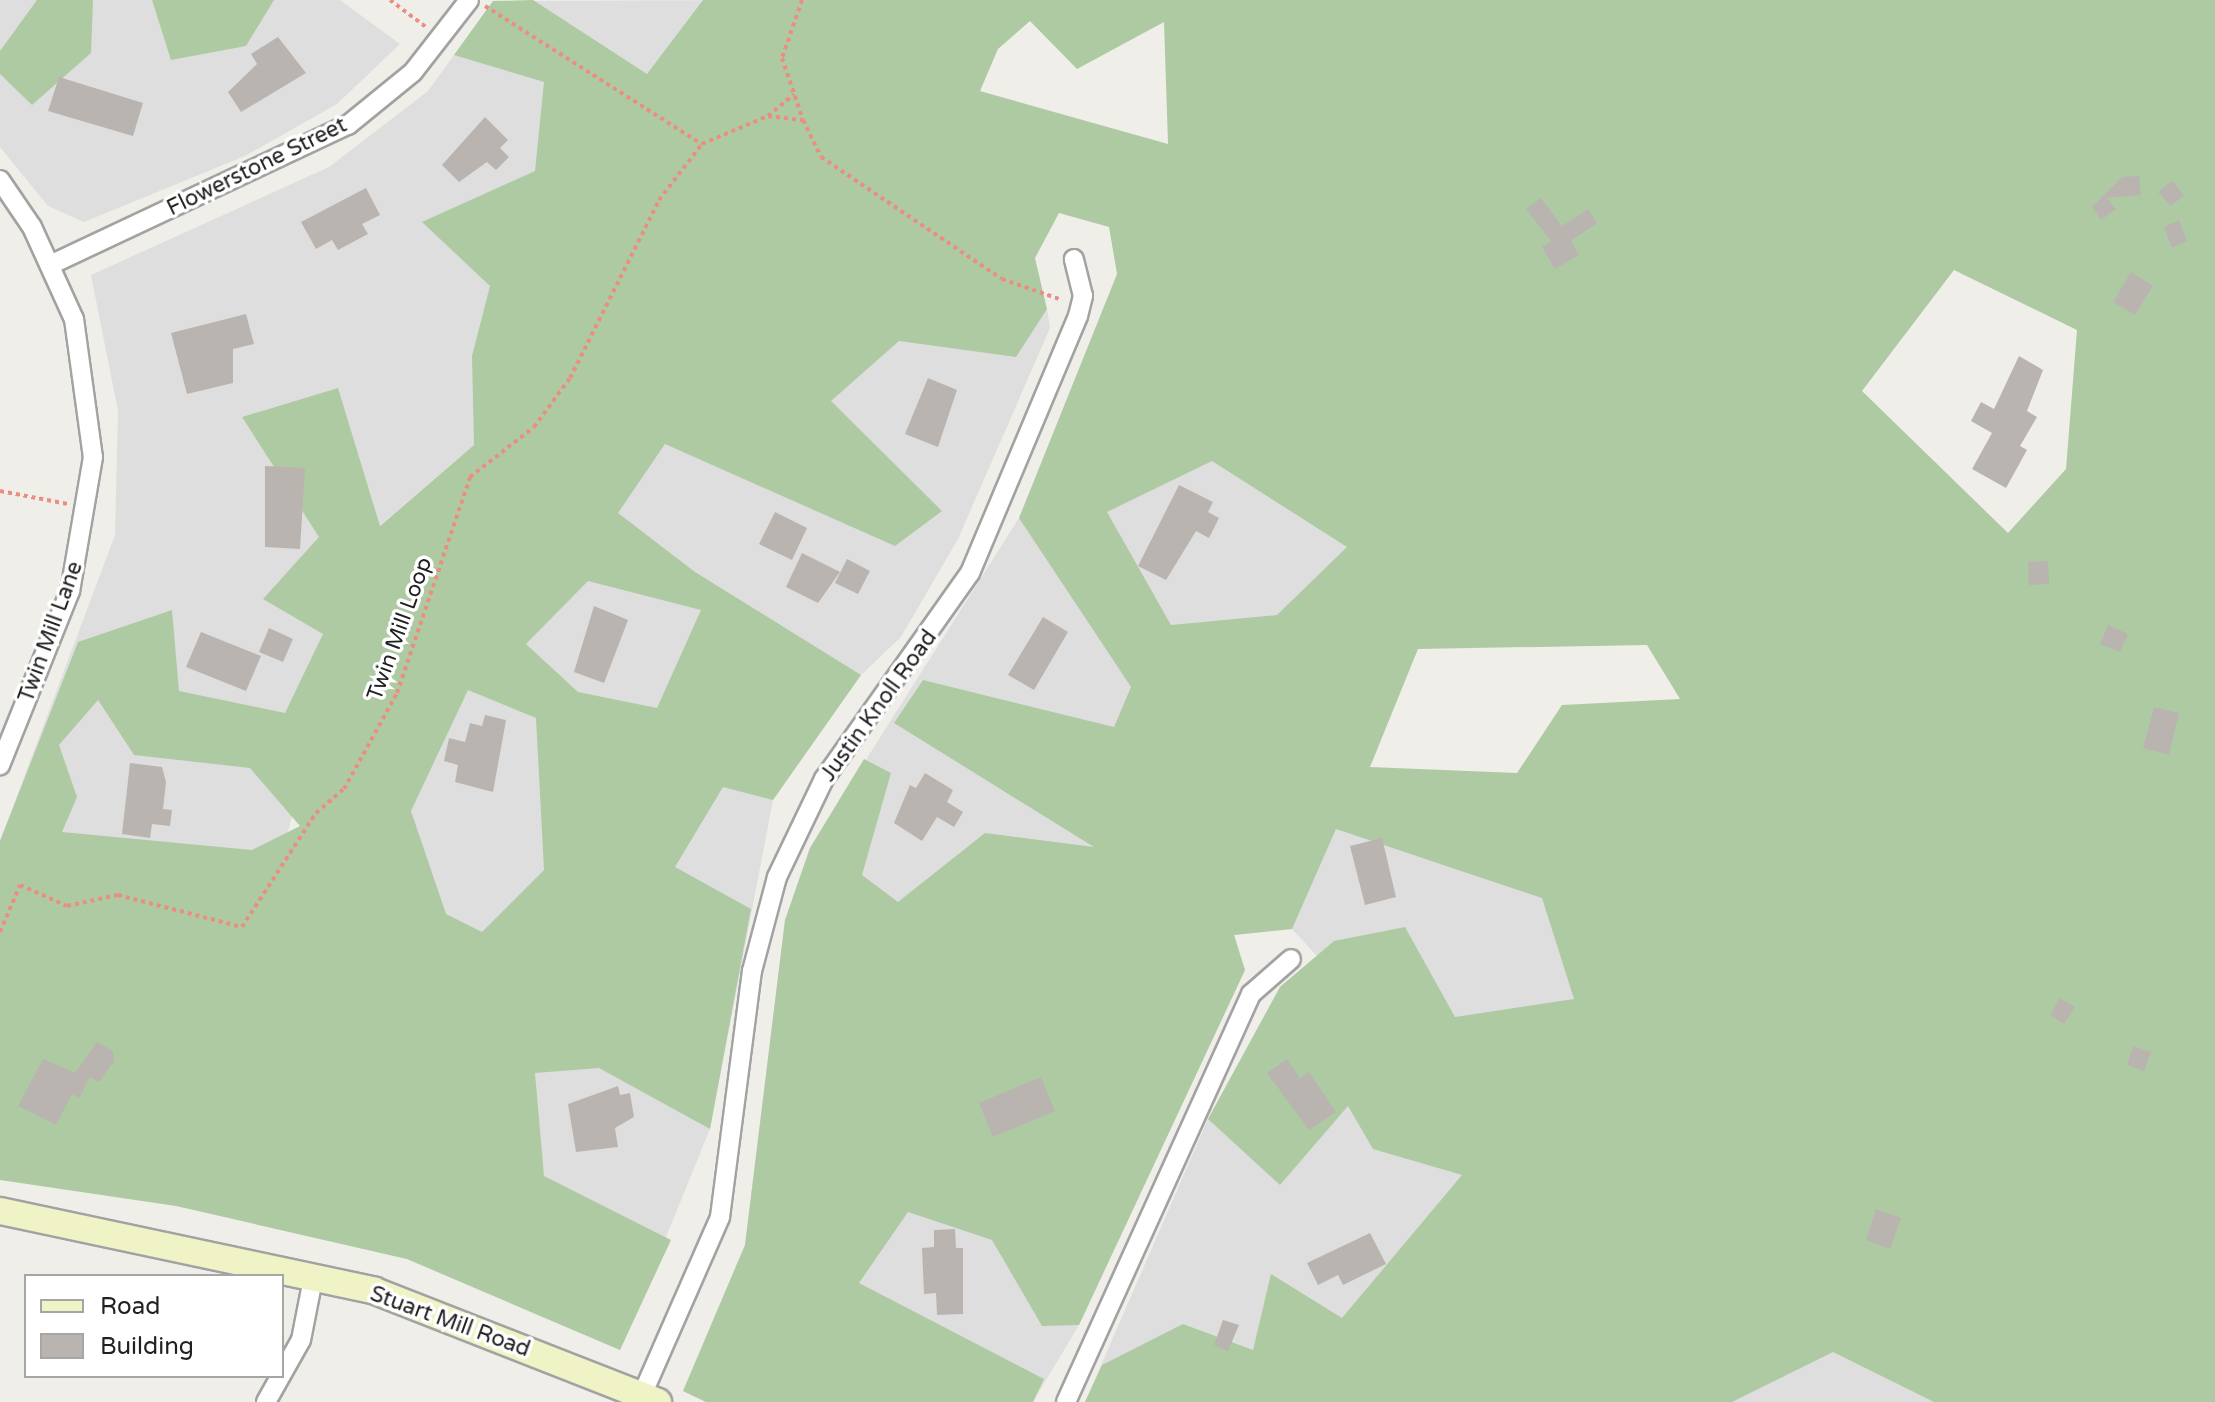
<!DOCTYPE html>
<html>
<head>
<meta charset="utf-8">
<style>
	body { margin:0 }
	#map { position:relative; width:2215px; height:1402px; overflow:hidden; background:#f0eee9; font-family:"Varela Round",sans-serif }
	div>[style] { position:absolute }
	.residential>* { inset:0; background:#dfdede }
	.forest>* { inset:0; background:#aecaa3 }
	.building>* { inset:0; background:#b9b4af }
	.path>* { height:4px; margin-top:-2px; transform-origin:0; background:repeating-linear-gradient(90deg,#ea8e81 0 4px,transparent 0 8px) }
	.roads { filter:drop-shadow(2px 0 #a2a2a2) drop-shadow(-2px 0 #a2a2a2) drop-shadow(0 2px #a2a2a2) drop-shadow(0 -2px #a2a2a2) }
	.street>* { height:18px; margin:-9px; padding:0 9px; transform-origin:9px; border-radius:9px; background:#fff }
	.secondary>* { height:26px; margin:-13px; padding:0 13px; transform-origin:13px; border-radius:13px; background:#eff3c5 }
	span { translate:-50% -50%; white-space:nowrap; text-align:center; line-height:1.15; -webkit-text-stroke:7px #fff; paint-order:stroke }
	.street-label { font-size:22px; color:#212121 }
	.legend { position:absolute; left:24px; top:1274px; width:260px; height:104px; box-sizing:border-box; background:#fff; border:2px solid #a6a6a6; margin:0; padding:10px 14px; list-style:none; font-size:24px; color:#212121 }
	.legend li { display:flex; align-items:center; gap:16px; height:40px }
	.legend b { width:40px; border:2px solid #a6a6a6 }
</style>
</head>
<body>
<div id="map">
	<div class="residential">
		<div style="clip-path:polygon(0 0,340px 0,400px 44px,337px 104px,245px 156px,84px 222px,48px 206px,0 147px)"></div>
		<div style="clip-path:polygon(767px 0,474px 445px,379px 526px,176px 1206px,0 841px,115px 535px,118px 411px,91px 275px,329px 167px,428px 91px,493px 1px)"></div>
		<div style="clip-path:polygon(736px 187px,1047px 309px,1050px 328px,958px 539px,901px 637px,861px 675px,773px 800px,710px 1129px,620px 1350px,407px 1259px,265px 1226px,409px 725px)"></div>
		<div style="clip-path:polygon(1096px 340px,1421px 480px,1303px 769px,1683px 898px,2063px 1402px,1085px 1402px,1208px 1119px,1280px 987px,1317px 956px,1292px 929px,1234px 935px,1245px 970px,1079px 1325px,1033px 1402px,706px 1402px,683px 1391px,745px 1245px,785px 920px,810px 848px,1019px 518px)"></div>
	</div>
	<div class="forest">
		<div style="clip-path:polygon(37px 0,93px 0,91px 53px,32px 105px,0 74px,0 51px)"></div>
		<div style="clip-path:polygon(152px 0,274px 0,246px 46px,171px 60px)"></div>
		<div style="clip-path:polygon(evenodd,533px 0,647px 74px,703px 0,2215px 0,2215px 1402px,1934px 1402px,1833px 1352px,1732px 1402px,1085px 1402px,1102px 1365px,1183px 1324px,1253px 1350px,1271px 1274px,1342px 1318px,1462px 1175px,1373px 1149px,1348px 1106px,1280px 1185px,1208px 1119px,1280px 987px,1334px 941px,1405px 927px,1455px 1017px,1574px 999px,1542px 898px,1336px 829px,1292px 929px,1234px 935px,1245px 970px,1079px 1325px,1042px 1326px,992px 1240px,908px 1212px,859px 1283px,1044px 1379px,1033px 1402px,706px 1402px,683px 1391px,745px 1245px,785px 920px,810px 848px,864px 759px,891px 773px,862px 875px,898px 902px,985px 833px,1094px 847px,894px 723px,923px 680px,1114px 727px,1131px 687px,1019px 518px,1117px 274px,1109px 227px,1059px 213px,1035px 258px,1047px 309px,1016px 357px,899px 341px,831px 401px,942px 511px,895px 546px,665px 444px,618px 513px,695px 572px,861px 675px,773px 800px,723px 787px,675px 867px,751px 909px,710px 1129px,599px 1068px,535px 1073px,544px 1176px,671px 1240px,620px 1350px,407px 1259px,176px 1206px,0 1180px,0 841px,78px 642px,172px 610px,179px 691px,285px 713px,323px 634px,263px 599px,319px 537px,242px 417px,338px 388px,380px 526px,474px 445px,472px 356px,490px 286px,422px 222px,535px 171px,544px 82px,454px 55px,493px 1px,533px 0,1030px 21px,1077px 69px,1164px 22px,1168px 144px,980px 91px,998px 49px,1030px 21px,533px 0,1954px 270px,2077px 330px,2066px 469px,2008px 533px,1862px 391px,1954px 270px,533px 0,1212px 461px,1347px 547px,1277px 615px,1171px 625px,1107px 512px,1212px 461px,533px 0,588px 581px,701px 610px,657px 708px,578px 692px,526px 644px,588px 581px,533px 0,1647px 645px,1680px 699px,1562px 705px,1517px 773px,1370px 767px,1418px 649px,1647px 645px,533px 0,468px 690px,536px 718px,544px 870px,482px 932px,446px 914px,411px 811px,468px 690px,533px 0,98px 700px,134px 755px,250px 768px,300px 826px,252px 850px,62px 832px,77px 797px,59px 745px,98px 700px)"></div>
	</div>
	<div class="building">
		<div style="clip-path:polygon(278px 37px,306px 73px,241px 112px,228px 92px,257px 64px,251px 54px)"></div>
		<div style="clip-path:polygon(59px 77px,143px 103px,133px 136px,48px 111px)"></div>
		<div style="clip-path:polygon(485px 117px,508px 140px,500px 148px,509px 157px,496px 170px,487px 162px,459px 182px,442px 165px)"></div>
		<div style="clip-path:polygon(2139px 176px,2141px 195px,2107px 198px,2116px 209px,2101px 220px,2092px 207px,2122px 177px)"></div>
		<div style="clip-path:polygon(2172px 181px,2184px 195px,2171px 206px,2158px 192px)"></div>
		<div style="clip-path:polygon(366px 188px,380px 215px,362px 224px,368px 234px,338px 250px,332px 240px,316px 249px,301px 222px)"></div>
		<div style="clip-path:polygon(1541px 198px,1562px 226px,1588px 209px,1597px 223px,1571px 241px,1579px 255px,1555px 269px,1542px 247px,1551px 241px,1526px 209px)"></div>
		<div style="clip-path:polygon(2179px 220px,2187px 241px,2172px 248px,2164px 227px)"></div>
		<div style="clip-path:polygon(2131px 272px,2153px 286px,2135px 315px,2113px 302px)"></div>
		<div style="clip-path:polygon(246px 314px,254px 344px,233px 349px,233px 383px,187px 394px,171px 333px)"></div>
		<div style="clip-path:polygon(2019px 356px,2043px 370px,2027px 411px,2037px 417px,2020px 446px,2027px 450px,2006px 488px,1972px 469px,1992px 433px,1971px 421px,1981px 402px,1994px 409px)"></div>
		<div style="clip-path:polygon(928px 378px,957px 390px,938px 447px,905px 434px)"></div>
		<div style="clip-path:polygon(265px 466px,305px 468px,300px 549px,265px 547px)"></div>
		<div style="clip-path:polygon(1179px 485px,1213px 502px,1208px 512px,1219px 518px,1209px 538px,1196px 531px,1166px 580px,1138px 566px)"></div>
		<div style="clip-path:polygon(775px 512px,807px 528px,792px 560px,759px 544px)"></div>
		<div style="clip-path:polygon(802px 553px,840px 572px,818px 603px,786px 587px)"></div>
		<div style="clip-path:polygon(847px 559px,870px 571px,858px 594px,835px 583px)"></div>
		<div style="clip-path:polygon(2048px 561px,2049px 584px,2029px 585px,2028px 562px)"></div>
		<div style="clip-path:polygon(594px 606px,628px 620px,604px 683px,574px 672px)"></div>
		<div style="clip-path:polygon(1043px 617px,1068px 632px,1034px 690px,1008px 675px)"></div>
		<div style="clip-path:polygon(2108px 625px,2128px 634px,2120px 652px,2100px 644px)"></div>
		<div style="clip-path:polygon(269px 628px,293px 639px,283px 662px,259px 652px)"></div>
		<div style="clip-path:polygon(201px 632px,261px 656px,246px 691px,186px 667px)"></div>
		<div style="clip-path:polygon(2154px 707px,2179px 713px,2169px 755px,2143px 748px)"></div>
		<div style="clip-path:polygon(485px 715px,506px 720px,493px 792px,455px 782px,458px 765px,444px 761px,449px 738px,465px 742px,470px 723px,482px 726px)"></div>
		<div style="clip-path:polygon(130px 763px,162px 767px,166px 782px,163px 809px,172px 810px,170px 826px,152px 824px,150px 838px,122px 834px)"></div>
		<div style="clip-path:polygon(925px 773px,953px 790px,947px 802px,963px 812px,954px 827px,937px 817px,922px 841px,894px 823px,910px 785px,916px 788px)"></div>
		<div style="clip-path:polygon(1382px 838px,1396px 897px,1365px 905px,1350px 846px)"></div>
		<div style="clip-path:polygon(2060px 998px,2075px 1007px,2064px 1024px,2050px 1015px)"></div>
		<div style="clip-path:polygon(97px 1042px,113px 1051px,114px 1061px,99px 1082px,90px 1077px,79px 1098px,72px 1094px,56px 1125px,18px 1106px,43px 1059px,75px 1073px)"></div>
		<div style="clip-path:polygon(2133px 1046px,2151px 1052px,2144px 1071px,2127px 1065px)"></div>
		<div style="clip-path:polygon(1287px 1059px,1300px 1078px,1309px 1072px,1336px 1112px,1309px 1130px,1267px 1073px)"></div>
		<div style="clip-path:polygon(1041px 1077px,1055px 1111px,993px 1137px,979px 1103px)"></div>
		<div style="clip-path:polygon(618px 1086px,620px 1095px,630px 1093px,634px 1117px,615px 1128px,618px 1147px,576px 1152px,568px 1104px)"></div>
		<div style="clip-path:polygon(1876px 1209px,1901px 1218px,1890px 1249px,1866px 1240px)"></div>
		<div style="clip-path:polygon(955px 1229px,956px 1248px,963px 1248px,963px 1314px,937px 1315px,936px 1293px,924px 1294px,922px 1248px,934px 1247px,934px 1230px)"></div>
		<div style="clip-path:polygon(1370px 1233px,1386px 1264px,1343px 1285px,1338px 1275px,1318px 1285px,1307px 1263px)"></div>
		<div style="clip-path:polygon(1223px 1320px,1239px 1325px,1228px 1351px,1214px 1345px)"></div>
	</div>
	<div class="path">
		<div style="left:390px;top:0;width:45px;rotate:36.9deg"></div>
		<div style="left:802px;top:0;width:61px;rotate:109deg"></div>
		<div style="left:782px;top:58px;width:65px;rotate:71.3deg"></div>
		<div style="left:485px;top:6px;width:257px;rotate:32.5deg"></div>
		<div style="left:702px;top:144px;width:72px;rotate:-23deg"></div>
		<div style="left:768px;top:116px;width:34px;rotate:-40deg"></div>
		<div style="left:768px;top:116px;width:35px;rotate:7deg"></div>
		<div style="left:803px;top:120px;width:41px;rotate:64.1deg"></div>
		<div style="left:821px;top:157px;width:218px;rotate:34deg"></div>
		<div style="left:1002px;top:279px;width:64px;rotate:19.3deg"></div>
		<div style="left:0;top:491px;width:69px;rotate:10.8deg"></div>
		<div style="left:0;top:932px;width:51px;rotate:-66.9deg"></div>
		<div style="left:20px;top:885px;width:51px;rotate:24.1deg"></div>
		<div style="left:67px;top:906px;width:52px;rotate:-12.2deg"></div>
		<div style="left:118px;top:895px;width:128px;rotate:14.5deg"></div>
		<div style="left:242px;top:927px;width:136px;rotate:-57deg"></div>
		<div style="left:316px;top:813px;width:37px;rotate:-41deg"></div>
		<div style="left:344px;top:789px;width:110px;rotate:-61.1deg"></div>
		<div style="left:397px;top:693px;width:228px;rotate:-71.3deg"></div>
		<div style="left:470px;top:477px;width:81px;rotate:-38deg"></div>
		<div style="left:534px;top:427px;width:61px;rotate:-53.7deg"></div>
		<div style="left:570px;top:378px;width:199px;rotate:-63.4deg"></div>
		<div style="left:659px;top:200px;width:71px;rotate:-52.5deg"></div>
	</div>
	<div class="roads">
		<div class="street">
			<div style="left:0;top:180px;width:57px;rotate:55.8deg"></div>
			<div style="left:32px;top:227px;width:101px;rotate:65.5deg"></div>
			<div style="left:74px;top:319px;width:139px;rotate:82.2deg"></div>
			<div style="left:93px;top:457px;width:136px;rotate:99.7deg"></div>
			<div style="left:70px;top:591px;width:188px;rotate:111.9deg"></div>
			<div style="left:52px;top:264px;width:327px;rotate:-25.2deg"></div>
			<div style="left:348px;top:125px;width:84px;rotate:-39.2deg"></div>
			<div style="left:413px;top:72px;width:91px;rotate:-52.1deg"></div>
			<div style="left:642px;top:1395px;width:194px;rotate:-66.3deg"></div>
			<div style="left:720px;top:1217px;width:248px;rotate:-82.6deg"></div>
			<div style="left:752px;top:971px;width:97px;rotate:-75.1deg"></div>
			<div style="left:777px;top:877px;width:109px;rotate:-64.4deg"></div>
			<div style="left:824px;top:779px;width:252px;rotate:-54.7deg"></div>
			<div style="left:970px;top:573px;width:279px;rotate:-67.2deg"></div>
			<div style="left:1078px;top:316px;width:21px;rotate:-76deg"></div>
			<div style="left:1083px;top:296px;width:38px;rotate:-104deg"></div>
			<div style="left:266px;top:1402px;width:71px;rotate:-60.6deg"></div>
			<div style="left:301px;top:1340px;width:62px;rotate:-78.9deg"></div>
			<div style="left:1066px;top:1402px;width:448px;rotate:-65.6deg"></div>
			<div style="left:1251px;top:994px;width:53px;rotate:-41.2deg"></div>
		</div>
		<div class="secondary">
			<div style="left:0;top:1211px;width:383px;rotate:12deg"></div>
			<div style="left:375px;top:1291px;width:304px;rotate:21.4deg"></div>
		</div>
	</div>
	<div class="street-label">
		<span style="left:257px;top:167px;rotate:-26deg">Flowerstone Street</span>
		<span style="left:400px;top:629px;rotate:-70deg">Twin Mill Loop</span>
		<span style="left:51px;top:632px;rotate:-70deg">Twin Mill Lane</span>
		<span style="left:879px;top:706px;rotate:-54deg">Justin Knoll Road</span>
		<span style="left:450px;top:1322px;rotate:20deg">Stuart Mill Road</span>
	</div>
	<ul class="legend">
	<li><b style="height:10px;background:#eff3c5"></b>Road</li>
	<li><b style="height:22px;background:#b9b4af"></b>Building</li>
	</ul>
</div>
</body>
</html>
